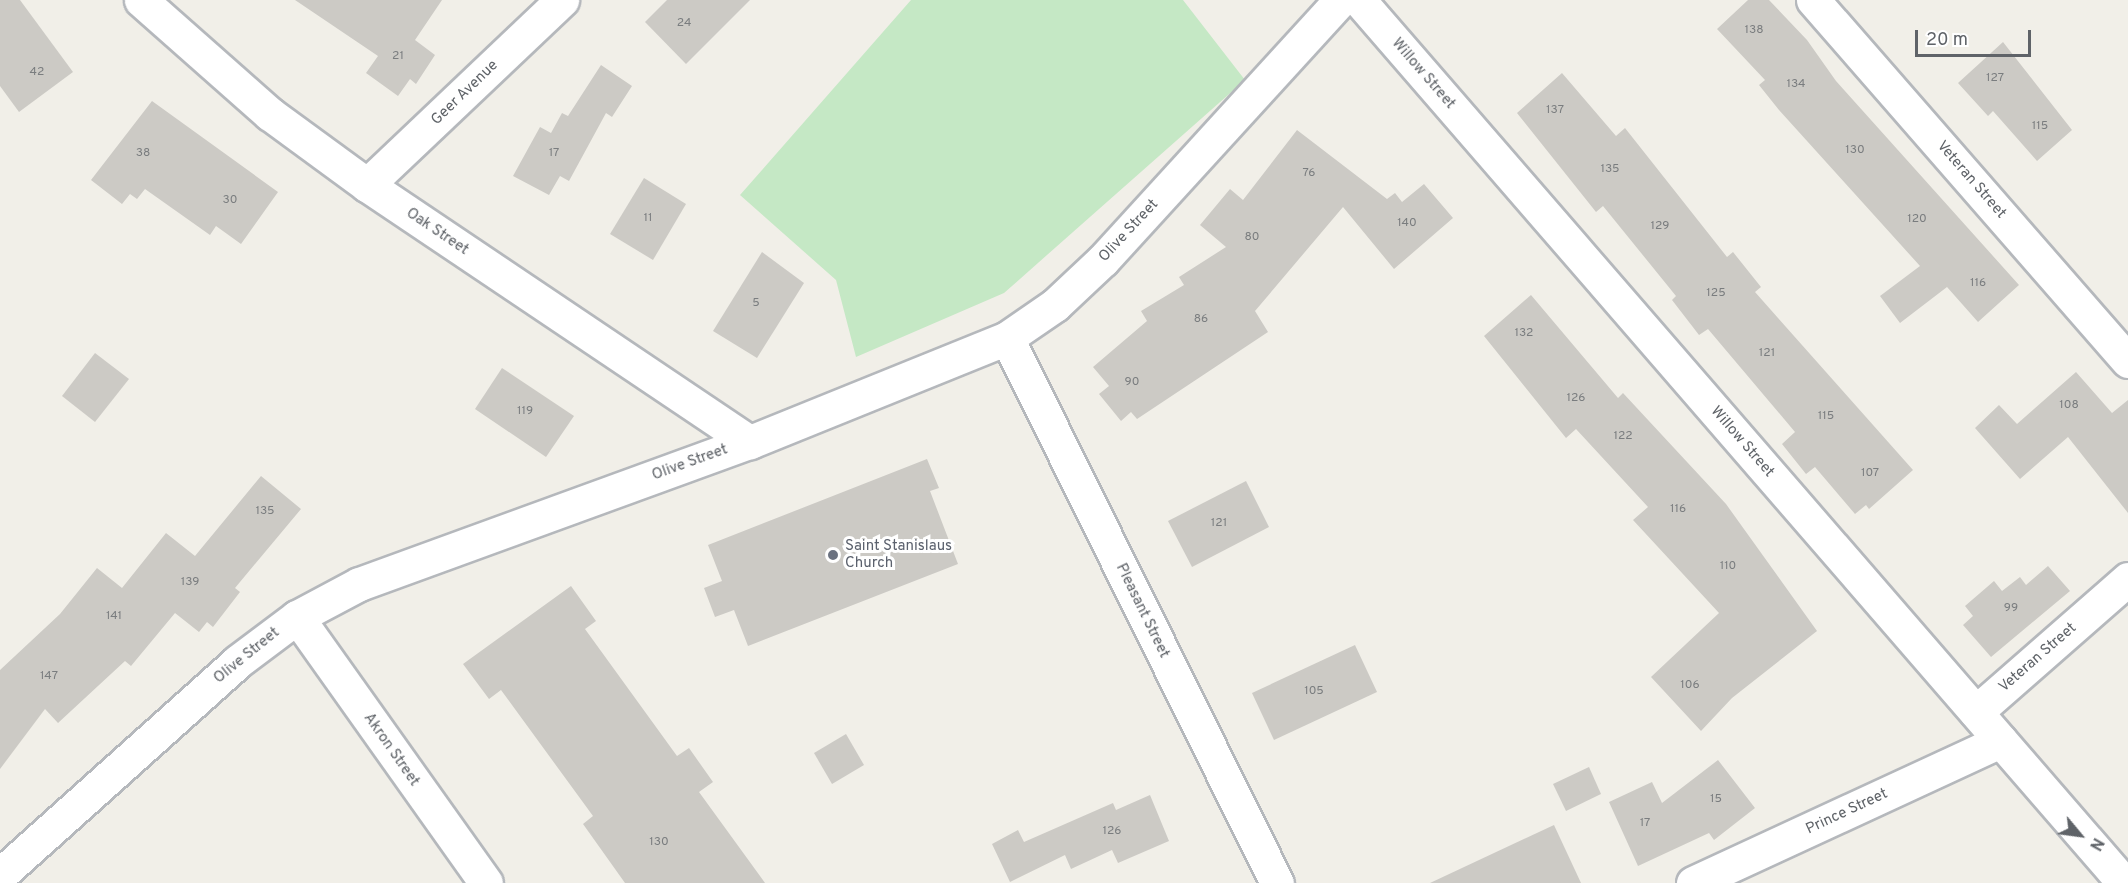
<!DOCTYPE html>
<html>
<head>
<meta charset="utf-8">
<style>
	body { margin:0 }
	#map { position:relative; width:2128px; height:883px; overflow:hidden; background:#f1efe8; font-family:Overpass,sans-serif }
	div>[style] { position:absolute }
	.green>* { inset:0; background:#c5e8c5 }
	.building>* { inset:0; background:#cccac5 }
	.roads { filter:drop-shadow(2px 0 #b5b8bc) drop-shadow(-2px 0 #b5b8bc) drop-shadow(0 2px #b5b8bc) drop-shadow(0 -2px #b5b8bc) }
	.street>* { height:33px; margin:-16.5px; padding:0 16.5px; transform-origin:16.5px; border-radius:16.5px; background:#fff }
	.dots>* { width:16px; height:16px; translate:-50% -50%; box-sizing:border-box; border:3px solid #fff; border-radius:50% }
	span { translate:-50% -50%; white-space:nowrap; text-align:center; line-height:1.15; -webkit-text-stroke:6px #fff; paint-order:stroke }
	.number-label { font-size:12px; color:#7a7d7f }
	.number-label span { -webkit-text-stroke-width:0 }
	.street-label { font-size:15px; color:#5f6368 }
	.worship-label { font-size:15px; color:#5b616d }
	.left { translate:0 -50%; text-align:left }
	.north { position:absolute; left:2050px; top:805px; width:60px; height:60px; -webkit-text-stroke:4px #fff; paint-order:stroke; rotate:119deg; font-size:16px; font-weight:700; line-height:24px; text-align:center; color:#5f6368 }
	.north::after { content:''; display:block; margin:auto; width:21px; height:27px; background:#5f6368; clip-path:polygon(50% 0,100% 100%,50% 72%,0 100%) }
	.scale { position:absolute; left:1915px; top:30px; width:116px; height:27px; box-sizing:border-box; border:3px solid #5f6368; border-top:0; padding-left:8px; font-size:18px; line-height:21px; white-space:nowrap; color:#5f6368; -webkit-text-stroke:4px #fff; paint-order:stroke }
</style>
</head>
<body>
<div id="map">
	<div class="green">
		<div style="clip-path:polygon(911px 0,1183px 0,1245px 80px,1004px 293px,856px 357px,836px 280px,740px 195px)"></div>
	</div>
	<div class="building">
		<div style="clip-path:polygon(0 0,20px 0,73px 72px,19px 112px,0 86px)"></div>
		<div style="clip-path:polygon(295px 0,442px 0,415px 40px,435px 55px,416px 84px,410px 79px,398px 96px,366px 73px,378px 56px)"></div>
		<div style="clip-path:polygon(667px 0,750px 0,686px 64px,645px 22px)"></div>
		<div style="clip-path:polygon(1748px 0,1769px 0,1807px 40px,1836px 81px,2019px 285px,1978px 322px,1947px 287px,1900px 323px,1880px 296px,1920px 266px,1779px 110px,1759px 85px,1765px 80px,1717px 29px)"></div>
		<div style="clip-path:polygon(2003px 42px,2072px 130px,2037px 161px,1993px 111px,1988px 116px,1958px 83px)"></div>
		<div style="clip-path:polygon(601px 65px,632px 86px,612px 117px,606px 113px,569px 181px,560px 176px,549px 195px,513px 176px,540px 127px,551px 133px,562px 113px,568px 116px)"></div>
		<div style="clip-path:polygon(1562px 73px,1616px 136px,1625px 128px,1727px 257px,1733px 252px,1761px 287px,1755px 292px,1913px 470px,1869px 509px,1866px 505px,1855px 514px,1815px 467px,1806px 474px,1782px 444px,1795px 432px,1708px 329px,1699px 335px,1672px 300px,1676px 296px,1603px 206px,1596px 212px,1517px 113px)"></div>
		<div style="clip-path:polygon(152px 101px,278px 192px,241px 244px,216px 226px,210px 235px,145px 189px,137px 199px,130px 194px,122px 204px,91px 180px)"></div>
		<div style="clip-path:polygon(1297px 130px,1387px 199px,1395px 193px,1402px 202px,1424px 184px,1453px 218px,1394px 269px,1343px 207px,1255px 311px,1268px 332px,1137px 419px,1131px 412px,1121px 421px,1099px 394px,1109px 386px,1093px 367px,1147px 321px,1141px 311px,1184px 285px,1179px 277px,1226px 247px,1200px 225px,1230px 189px,1243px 200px)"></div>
		<div style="clip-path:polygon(644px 178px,686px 204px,653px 260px,610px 234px)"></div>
		<div style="clip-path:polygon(762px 252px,804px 283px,757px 358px,713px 331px)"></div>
		<div style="clip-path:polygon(1531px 295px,1618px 398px,1623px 393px,1726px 504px,1817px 631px,1732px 698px,1701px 731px,1651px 677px,1719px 613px,1633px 520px,1648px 507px,1576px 429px,1566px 438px,1484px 336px)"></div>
		<div style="clip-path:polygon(95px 353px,129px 379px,95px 422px,62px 396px)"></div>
		<div style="clip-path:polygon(502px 368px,574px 416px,546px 457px,475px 409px)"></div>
		<div style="clip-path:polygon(2076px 372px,2112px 413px,2128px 400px,2128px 513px,2068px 437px,2020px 479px,1975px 428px,1999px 405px,2017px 424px)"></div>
		<div style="clip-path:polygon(927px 459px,939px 488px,930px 491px,958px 564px,748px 646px,734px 610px,715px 617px,704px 588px,722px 581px,708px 545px)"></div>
		<div style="clip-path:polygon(261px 476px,301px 509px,235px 588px,240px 592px,213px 627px,207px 622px,199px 632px,175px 613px,131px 666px,125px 661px,58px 723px,45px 709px,0 769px,0 670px,60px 614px,97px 568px,122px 588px,166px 533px,195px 556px)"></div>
		<div style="clip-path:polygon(1246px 481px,1269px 527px,1192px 567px,1168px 521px)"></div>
		<div style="clip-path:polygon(2048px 566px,2070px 591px,1991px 657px,1963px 625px,1973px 616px,1965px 606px,1994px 581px,2002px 591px,2020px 577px,2026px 585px)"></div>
		<div style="clip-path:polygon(571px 586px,596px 621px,585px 629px,677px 756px,689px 748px,713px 782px,699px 792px,765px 883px,625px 883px,583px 824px,593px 816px,501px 690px,489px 699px,463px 664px)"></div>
		<div style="clip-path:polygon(1355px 645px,1377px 692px,1274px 740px,1252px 693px)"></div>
		<div style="clip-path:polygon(846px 734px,864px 765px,832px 784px,814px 753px)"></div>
		<div style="clip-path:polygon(1718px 760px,1755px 808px,1714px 840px,1709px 833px,1638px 866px,1609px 802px,1652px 782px,1662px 803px)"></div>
		<div style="clip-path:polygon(1589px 767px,1601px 794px,1566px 811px,1553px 784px)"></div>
		<div style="clip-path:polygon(1150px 795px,1169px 841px,1118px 863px,1112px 850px,1071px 869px,1065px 855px,1010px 882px,992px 844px,1018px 830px,1024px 842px,1113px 803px,1116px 810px)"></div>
		<div style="clip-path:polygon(1554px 825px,1581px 883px,1430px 883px)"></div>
	</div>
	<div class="roads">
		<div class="street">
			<div style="left:141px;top:0;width:172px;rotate:41.5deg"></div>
			<div style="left:270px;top:114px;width:120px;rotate:36.2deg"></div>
			<div style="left:367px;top:185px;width:461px;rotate:33.9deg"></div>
			<div style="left:1359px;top:0;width:1168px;rotate:49.1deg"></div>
			<div style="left:1813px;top:0;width:479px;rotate:48.9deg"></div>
			<div style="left:367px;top:185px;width:269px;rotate:-43.5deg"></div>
			<div style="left:1007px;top:338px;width:608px;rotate:63.65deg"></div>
			<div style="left:297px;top:617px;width:326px;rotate:54.6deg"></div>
			<div style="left:1976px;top:712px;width:202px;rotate:-41.2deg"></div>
			<div style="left:0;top:875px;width:319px;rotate:-41.9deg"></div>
			<div style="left:237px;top:662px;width:75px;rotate:-36.9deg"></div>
			<div style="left:297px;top:617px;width:70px;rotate:-28deg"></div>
			<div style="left:359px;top:584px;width:416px;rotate:-20deg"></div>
			<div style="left:750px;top:442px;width:277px;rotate:-22deg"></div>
			<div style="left:1007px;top:338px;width:58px;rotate:-34.5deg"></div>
			<div style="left:1055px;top:305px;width:66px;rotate:-43.2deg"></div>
			<div style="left:1103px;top:260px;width:352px;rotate:-47.6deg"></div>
			<div style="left:1693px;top:883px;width:339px;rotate:-24.8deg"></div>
		</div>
	</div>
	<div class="dots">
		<div style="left:833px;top:555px;background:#6b7280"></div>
	</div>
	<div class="number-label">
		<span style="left:684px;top:24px">24</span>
		<span style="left:1754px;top:31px">138</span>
		<span style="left:398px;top:57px">21</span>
		<span style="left:37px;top:73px">42</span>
		<span style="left:1995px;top:79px">127</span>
		<span style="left:1796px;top:85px">134</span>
		<span style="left:1555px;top:111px">137</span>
		<span style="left:2040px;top:127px">115</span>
		<span style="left:1855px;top:151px">130</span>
		<span style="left:143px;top:154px">38</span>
		<span style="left:554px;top:154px">17</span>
		<span style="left:1610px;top:170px">135</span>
		<span style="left:1309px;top:174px">76</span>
		<span style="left:230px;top:201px">30</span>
		<span style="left:648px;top:219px">11</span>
		<span style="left:1917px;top:220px">120</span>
		<span style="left:1407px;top:224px">140</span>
		<span style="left:1660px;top:227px">129</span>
		<span style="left:1252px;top:238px">80</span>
		<span style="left:1978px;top:284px">116</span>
		<span style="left:1716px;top:294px">125</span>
		<span style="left:756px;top:304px">5</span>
		<span style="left:1201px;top:320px">86</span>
		<span style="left:1524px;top:334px">132</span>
		<span style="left:1767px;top:354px">121</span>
		<span style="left:1132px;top:383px">90</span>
		<span style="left:1576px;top:399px">126</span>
		<span style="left:2069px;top:406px">108</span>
		<span style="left:525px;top:412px">119</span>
		<span style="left:1826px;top:417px">115</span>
		<span style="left:1623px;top:437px">122</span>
		<span style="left:1870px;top:474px">107</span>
		<span style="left:1678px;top:510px">116</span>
		<span style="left:265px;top:512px">135</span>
		<span style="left:1219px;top:524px">121</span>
		<span style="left:1728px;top:567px">110</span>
		<span style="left:190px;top:583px">139</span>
		<span style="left:2011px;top:609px">99</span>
		<span style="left:114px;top:617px">141</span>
		<span style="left:49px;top:677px">147</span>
		<span style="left:1690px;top:686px">106</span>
		<span style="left:1314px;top:692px">105</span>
		<span style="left:1716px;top:800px">15</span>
		<span style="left:1645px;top:824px">17</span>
		<span style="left:1112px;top:832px">126</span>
		<span style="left:659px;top:843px">130</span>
	</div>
	<div class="street-label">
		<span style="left:1423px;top:74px;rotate:49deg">Willow Street</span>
		<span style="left:465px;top:93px;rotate:-44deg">Geer Avenue</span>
		<span style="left:1971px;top:180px;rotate:49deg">Veteran Street</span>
		<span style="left:1129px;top:231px;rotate:-47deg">Olive Street</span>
		<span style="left:437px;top:232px;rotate:34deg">Oak Street</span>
		<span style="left:1742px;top:442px;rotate:49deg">Willow Street</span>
		<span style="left:690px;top:463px;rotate:-20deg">Olive Street</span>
		<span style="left:1142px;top:611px;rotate:64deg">Pleasant Street</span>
		<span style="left:247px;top:656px;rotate:-39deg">Olive Street</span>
		<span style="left:2038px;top:658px;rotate:-41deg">Veteran Street</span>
		<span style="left:391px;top:750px;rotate:55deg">Akron Street</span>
		<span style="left:1847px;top:812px;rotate:-25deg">Prince Street</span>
	</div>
	<div class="worship-label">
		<span class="left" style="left:845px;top:555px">Saint Stanislaus<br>Church</span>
	</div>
	<div class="north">N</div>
	<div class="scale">20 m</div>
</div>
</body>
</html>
